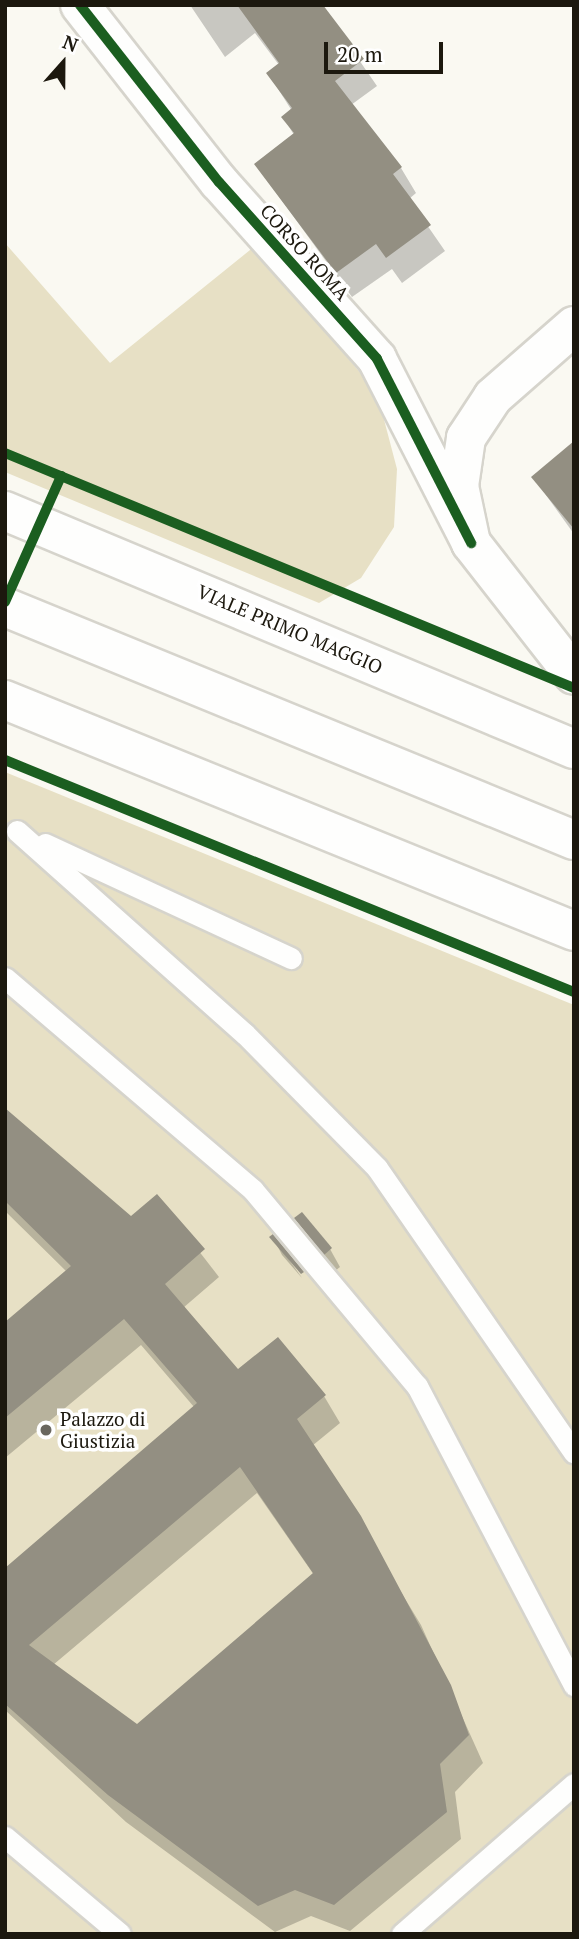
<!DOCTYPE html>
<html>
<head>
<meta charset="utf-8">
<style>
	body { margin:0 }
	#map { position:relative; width:579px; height:1939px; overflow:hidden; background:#faf9f2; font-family:"PT Serif",serif }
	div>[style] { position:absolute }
	.green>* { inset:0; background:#e7e0c5 }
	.shadow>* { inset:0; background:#0003 }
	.building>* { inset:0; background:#938f82 }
	.roads { filter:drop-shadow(2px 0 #d6d4cc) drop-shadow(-2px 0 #d6d4cc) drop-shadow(0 2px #d6d4cc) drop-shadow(0 -2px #d6d4cc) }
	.lane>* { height:21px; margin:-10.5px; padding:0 10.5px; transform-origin:10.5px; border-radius:10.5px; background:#fefefd }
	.street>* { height:38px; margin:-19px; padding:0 19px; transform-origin:19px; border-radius:19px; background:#fefefd }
	.secondary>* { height:38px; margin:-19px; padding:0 19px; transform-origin:19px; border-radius:19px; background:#fefefd }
	.cycleway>* { height:10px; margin:-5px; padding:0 5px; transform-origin:5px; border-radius:5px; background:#1b5e20 }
	.dots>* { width:19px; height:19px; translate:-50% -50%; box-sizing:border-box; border:4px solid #fff; border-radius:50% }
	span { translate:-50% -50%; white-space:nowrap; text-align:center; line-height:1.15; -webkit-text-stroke:7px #fff; paint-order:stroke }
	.street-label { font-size:19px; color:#1c180e }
	.poi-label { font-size:19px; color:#1c180e }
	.left { translate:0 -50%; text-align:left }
	.frame { position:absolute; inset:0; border:7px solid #1c180e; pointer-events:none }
	.north { position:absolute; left:28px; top:28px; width:70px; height:70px; -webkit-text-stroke:5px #fff; paint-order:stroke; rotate:21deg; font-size:19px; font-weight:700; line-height:28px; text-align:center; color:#1c180e }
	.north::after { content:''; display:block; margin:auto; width:24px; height:32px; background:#1c180e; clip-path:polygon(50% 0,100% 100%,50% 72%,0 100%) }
	.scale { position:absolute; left:324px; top:42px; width:119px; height:32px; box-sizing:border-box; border:4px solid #1c180e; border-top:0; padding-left:9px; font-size:21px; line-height:24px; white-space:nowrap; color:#1c180e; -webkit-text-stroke:5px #fff; paint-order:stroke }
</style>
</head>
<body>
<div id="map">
	<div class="green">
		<div style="clip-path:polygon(5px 243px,110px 363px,255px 246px,377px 393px,397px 469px,394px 527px,361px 578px,319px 603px,5px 472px)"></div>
		<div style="clip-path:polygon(5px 772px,574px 1005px,574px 1934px,5px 1934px)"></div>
	</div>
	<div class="shadow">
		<div style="clip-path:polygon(190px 5px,321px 5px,377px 86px,351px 105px,401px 168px,416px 193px,409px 199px,445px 251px,402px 283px,392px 269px,352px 297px,256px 165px,294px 135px,283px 117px,292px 111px,268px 73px,279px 65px,255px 33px,225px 57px)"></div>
		<div style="clip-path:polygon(574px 444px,574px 534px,533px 477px)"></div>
		<div style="clip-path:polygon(evenodd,5px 1112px,131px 1218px,157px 1197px,219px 1277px,183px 1308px,238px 1372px,324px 1396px,340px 1423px,312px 1446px,421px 1625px,483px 1763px,455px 1792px,461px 1839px,350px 1931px,311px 1916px,275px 1932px,126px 1822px,5px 1710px,5px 1570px,194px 1407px,141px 1345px,5px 1458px,5px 1324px,67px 1272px,5px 1211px,5px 1112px,257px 1493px,314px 1575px,137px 1726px,53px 1665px,257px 1493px)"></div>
		<div style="clip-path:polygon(296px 1219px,330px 1249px,340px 1267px,335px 1271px)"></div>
		<div style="clip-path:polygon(273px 1237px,300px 1275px,302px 1278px,282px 1255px)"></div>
	</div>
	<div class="building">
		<div style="clip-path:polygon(237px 5px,323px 5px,364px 59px,335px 81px,402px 167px,393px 174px,431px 225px,386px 258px,376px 244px,336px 273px,254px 164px,294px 133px,281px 117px,292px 108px,266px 73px,279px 63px)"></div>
		<div style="clip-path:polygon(574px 441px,574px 529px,531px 477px)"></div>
		<div style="clip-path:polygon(evenodd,5px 1108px,131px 1216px,157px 1194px,205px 1249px,165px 1284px,238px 1369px,278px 1337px,326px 1395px,297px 1419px,361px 1516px,451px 1685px,469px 1735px,440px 1764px,447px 1812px,334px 1905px,295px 1890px,258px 1906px,108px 1795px,5px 1704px,5px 1568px,197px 1403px,124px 1319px,5px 1418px,5px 1322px,71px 1266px,5px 1201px,5px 1108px,240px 1467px,313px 1573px,137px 1724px,29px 1645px,240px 1467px)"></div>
		<div style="clip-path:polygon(302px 1212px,332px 1248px,324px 1255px,294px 1218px)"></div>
		<div style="clip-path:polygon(273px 1234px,304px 1272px,301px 1274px,269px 1237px)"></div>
	</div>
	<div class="roads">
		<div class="lane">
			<div style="left:17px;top:831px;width:305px;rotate:41.7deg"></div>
			<div style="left:245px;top:1034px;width:188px;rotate:45.4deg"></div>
			<div style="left:377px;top:1168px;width:346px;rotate:55.3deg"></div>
			<div style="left:45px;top:844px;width:271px;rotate:24.9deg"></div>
			<div style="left:5px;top:978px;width:326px;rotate:40.5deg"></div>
			<div style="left:253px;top:1190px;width:256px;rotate:50.1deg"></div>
			<div style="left:417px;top:1386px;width:338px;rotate:62.3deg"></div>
			<div style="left:5px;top:1837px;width:150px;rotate:40.1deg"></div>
			<div style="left:402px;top:1934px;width:228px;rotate:-41.1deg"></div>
		</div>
		<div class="street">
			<div style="left:80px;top:5px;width:225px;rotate:51.9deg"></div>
			<div style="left:219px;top:182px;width:237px;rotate:48.2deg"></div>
			<div style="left:377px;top:359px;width:207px;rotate:62.9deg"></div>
			<div style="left:574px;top:326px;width:108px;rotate:138.8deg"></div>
			<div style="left:493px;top:397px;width:49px;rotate:123.4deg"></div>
			<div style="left:466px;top:438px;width:49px;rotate:98.3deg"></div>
			<div style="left:459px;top:486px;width:58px;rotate:78.1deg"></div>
			<div style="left:471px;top:543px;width:167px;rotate:52deg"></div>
			<div style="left:5px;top:511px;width:617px;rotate:22.7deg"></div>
			<div style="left:5px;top:700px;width:614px;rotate:22.1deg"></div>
		</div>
		<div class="secondary">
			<div style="left:5px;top:607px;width:615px;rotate:22.27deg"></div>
		</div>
	</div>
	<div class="cycleway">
		<div style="left:80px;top:5px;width:225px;rotate:51.9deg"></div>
		<div style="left:219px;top:182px;width:237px;rotate:48.2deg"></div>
		<div style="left:377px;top:359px;width:207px;rotate:62.9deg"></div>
		<div style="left:5px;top:453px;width:616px;rotate:22.44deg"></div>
		<div style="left:5px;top:602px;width:138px;rotate:-66deg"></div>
		<div style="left:5px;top:760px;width:614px;rotate:22.18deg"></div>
	</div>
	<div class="dots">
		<div style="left:46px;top:1430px;background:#6a675e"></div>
	</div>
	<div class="street-label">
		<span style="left:305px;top:252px;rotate:48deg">CORSO ROMA</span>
		<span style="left:290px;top:629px;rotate:23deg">VIALE PRIMO MAGGIO</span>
	</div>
	<div class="poi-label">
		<span class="left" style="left:60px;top:1430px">Palazzo di<br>Giustizia</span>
	</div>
	<div class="frame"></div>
	<div class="north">N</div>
	<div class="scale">20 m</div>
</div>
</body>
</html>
